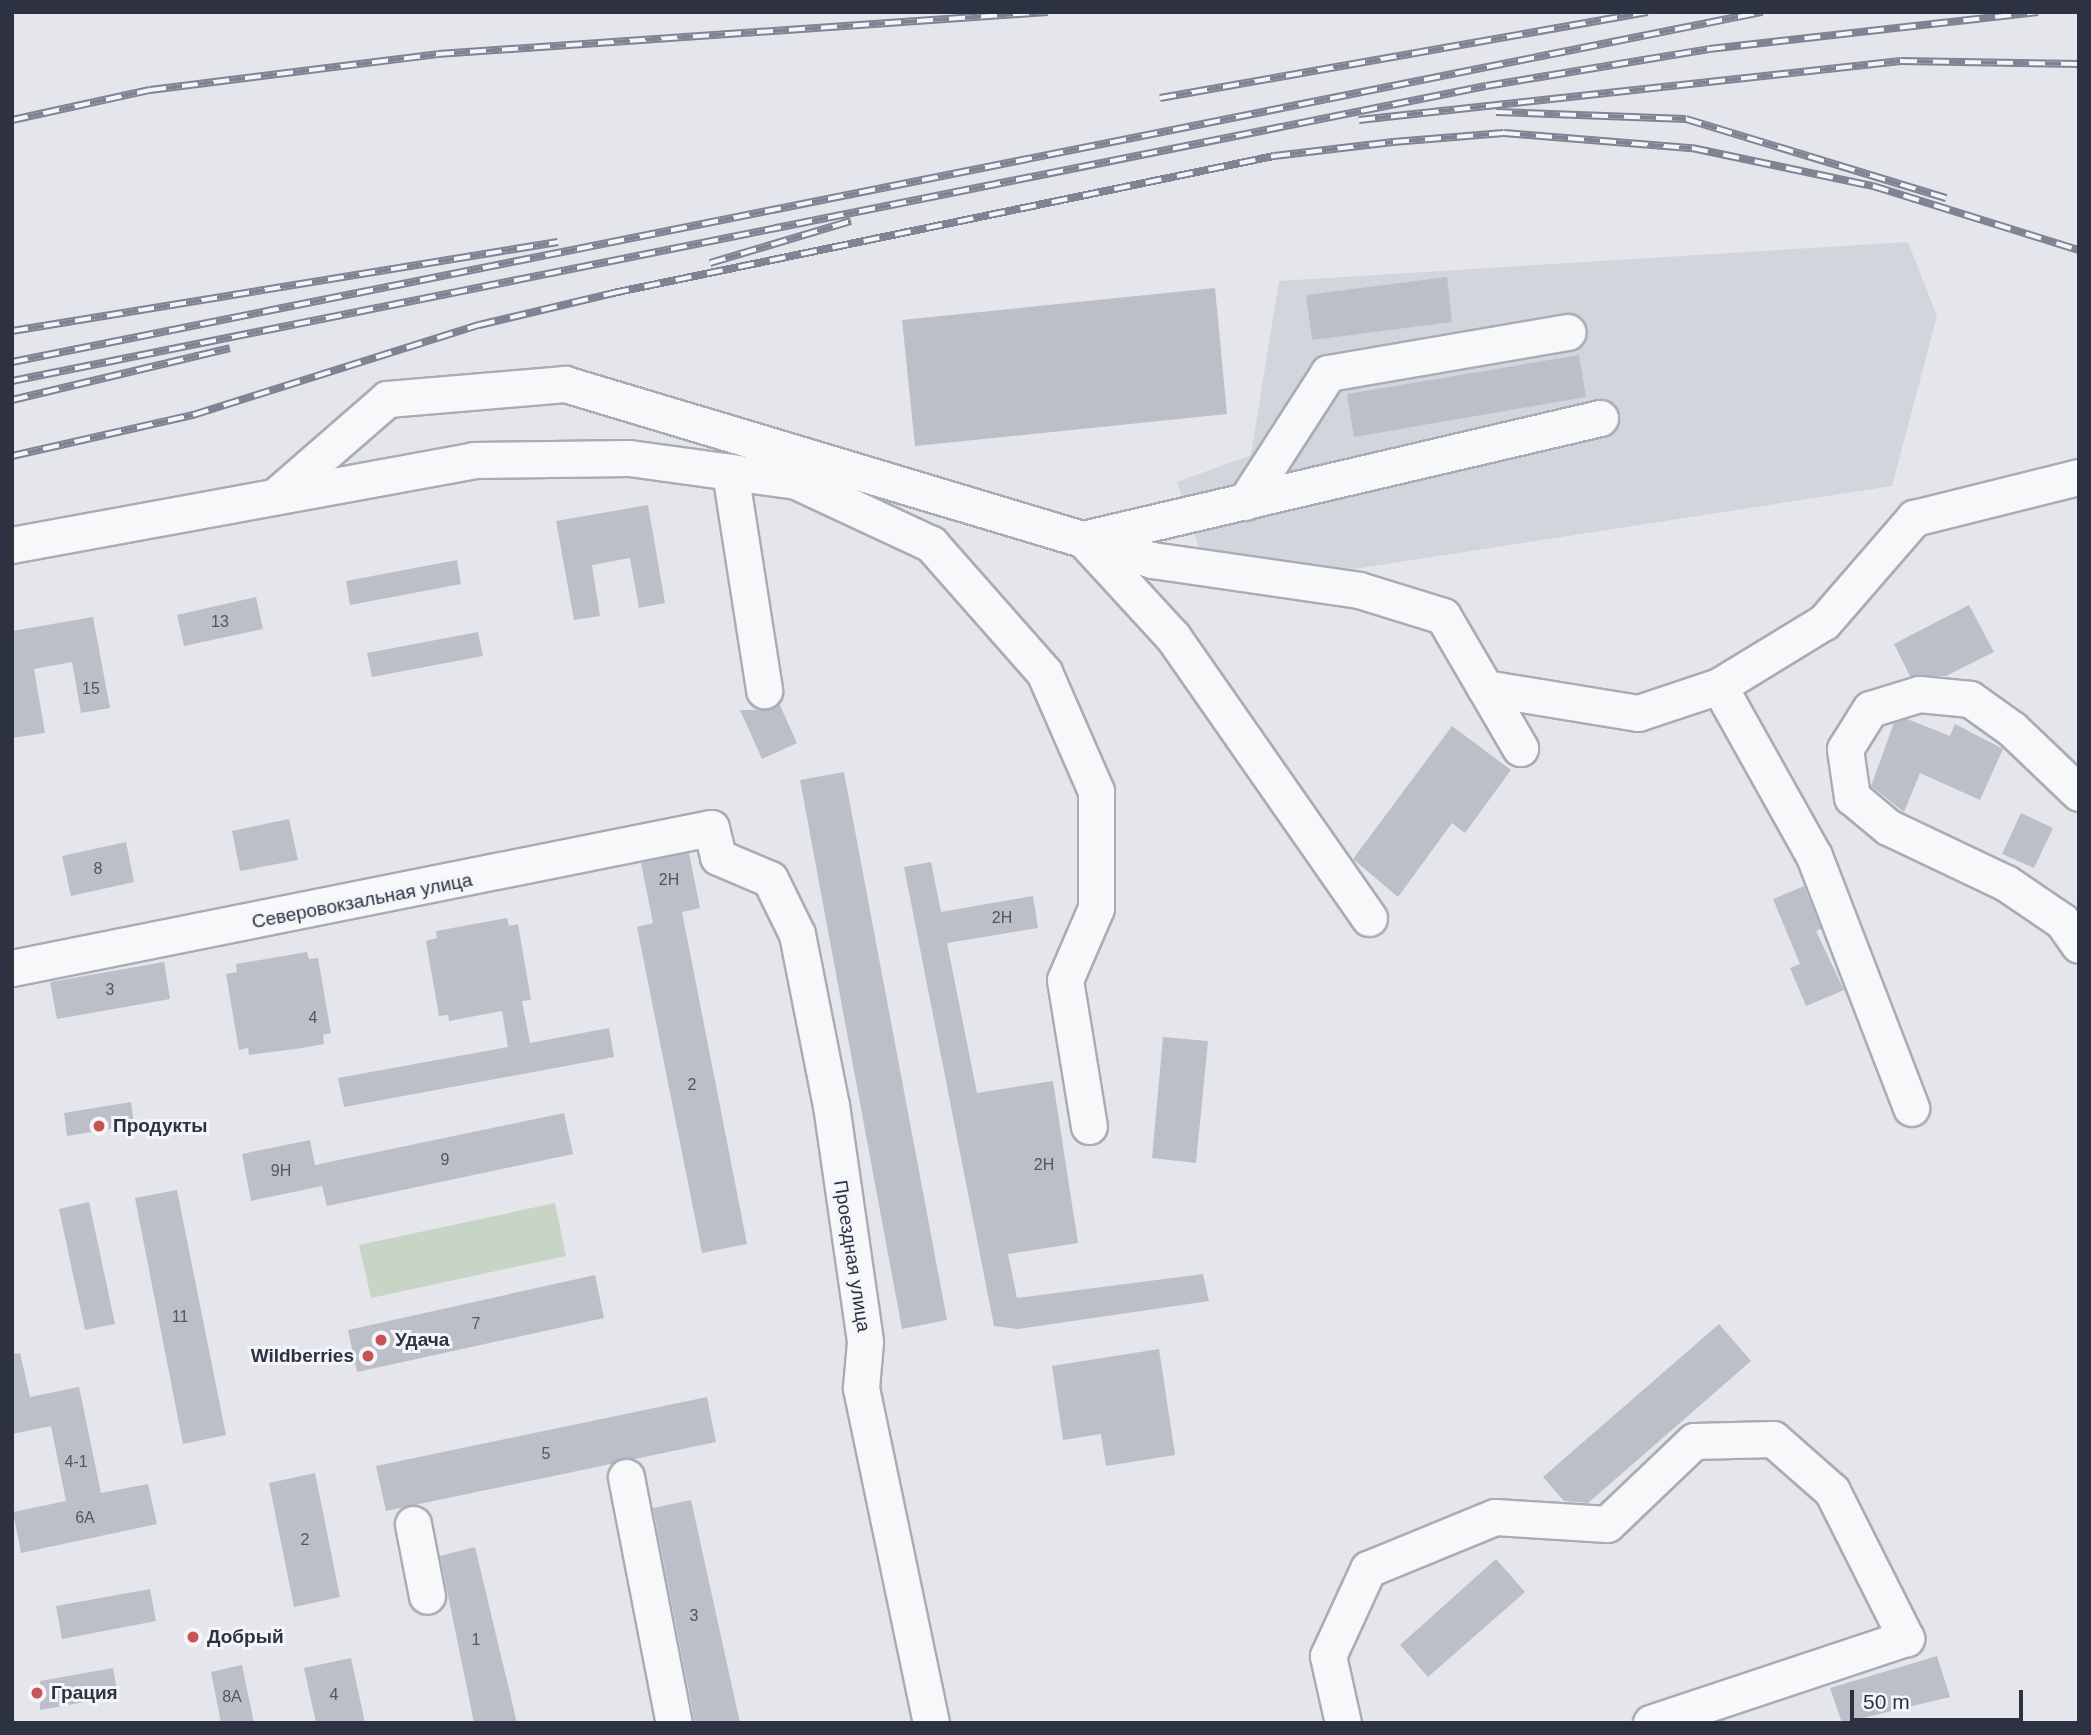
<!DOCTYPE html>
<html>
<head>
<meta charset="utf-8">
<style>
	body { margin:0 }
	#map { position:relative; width:2091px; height:1735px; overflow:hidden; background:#e5e6eb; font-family:Arial,sans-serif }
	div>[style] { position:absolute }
	.built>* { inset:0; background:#d3d5dd }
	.green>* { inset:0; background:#c8d5c6 }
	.building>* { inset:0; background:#bcbfc8 }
	.roads { filter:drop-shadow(2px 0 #aaacb5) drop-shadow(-2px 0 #aaacb5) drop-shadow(0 2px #aaacb5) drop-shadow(0 -2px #aaacb5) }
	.minor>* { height:35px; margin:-17.5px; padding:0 17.5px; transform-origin:17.5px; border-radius:17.5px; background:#f7f8fa }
	.rail>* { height:8px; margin-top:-4px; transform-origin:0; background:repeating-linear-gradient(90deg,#f4f5f9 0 16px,#7f8494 0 32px); box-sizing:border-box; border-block:2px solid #7f8494 }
	.dots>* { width:19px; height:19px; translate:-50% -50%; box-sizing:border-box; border:4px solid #f4f5f9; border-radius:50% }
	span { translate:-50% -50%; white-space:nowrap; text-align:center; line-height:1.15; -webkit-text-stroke:6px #f4f5f9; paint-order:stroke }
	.number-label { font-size:16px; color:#515564 }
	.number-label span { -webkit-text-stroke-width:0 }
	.street-label { font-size:19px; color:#2d3243 }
	.poi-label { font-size:19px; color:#2d3243; font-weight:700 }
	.left { translate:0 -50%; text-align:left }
	.right { translate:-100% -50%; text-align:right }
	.frame { position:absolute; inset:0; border:14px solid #2d3243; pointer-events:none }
	.scale { position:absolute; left:1850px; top:1690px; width:173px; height:32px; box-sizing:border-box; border:4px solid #2d3243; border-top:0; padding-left:9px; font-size:21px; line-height:24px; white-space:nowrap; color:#2d3243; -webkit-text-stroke:5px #f4f5f9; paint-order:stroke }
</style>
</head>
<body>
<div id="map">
	<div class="built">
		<div style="clip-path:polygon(1908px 242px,1937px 316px,1892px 486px,1354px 569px,1202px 557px,1177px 482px,1251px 455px,1279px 281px)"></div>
	</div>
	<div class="green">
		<div style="clip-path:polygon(555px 1203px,566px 1256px,371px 1298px,359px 1245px)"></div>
	</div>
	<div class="building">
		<div style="clip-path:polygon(1447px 277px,1452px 322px,1312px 340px,1306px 295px)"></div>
		<div style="clip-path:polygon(1215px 288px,1227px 414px,915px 446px,902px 320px)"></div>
		<div style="clip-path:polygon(1579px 355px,1586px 397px,1354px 437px,1347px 394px)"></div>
		<div style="clip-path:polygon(648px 505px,665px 603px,639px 608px,630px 558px,592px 565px,600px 616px,574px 620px,556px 521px)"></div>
		<div style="clip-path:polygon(457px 560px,461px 584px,350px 605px,346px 581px)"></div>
		<div style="clip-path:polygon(256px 597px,263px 629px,184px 646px,177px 615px)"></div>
		<div style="clip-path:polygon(1969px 605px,1994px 652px,1946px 676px,1910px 676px,1894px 644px)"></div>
		<div style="clip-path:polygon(93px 617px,110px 708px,81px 713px,72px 662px,34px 669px,45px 733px,12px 738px,12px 631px)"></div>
		<div style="clip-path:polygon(478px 632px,483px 656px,372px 677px,367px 653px)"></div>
		<div style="clip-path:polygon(779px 703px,797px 743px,762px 759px,740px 710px,768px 710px)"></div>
		<div style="clip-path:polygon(1907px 719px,1950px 736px,1955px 724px,2003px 749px,1980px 800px,1920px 773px,1904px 812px,1871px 786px,1894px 723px)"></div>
		<div style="clip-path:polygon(1452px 726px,1511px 770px,1465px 833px,1452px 823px,1398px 897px,1353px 859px)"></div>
		<div style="clip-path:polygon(844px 772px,947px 1320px,902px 1329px,800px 780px)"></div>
		<div style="clip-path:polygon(2021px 813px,2053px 828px,2034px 868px,2002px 854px)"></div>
		<div style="clip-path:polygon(289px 819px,298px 860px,240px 871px,232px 831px)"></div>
		<div style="clip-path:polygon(126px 842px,134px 882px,71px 896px,62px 856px)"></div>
		<div style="clip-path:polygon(689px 853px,700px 908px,682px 912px,747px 1244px,702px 1253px,637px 927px,653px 923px,641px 863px)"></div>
		<div style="clip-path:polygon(931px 862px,941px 912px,1033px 896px,1038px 928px,947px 943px,977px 1093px,1053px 1081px,1078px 1243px,1008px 1254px,1017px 1298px,1203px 1274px,1209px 1301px,1018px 1329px,994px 1326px,904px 867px)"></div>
		<div style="clip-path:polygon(1804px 886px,1821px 929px,1816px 931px,1844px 990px,1806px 1006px,1790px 968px,1800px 964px,1773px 899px)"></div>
		<div style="clip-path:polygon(507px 918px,509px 926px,518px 924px,531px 1000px,522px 1001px,530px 1043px,609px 1028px,614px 1057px,344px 1107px,338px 1078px,508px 1047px,502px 1011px,449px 1021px,448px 1015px,439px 1016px,426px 941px,437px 938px,436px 931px)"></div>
		<div style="clip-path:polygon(307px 952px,309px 959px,318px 958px,331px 1033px,323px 1035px,324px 1044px,302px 1048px,249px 1055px,248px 1048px,239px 1050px,226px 974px,237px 972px,236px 964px)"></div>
		<div style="clip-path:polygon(164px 962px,170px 999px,57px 1019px,50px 982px)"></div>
		<div style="clip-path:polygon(1163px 1037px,1208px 1041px,1196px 1163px,1152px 1158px)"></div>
		<div style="clip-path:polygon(131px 1102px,134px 1125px,67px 1136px,64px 1113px)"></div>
		<div style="clip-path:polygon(564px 1113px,573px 1154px,327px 1206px,322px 1186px,251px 1201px,242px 1154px,310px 1140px,315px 1165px)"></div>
		<div style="clip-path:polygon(177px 1190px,226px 1435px,183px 1444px,135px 1198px)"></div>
		<div style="clip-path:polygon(89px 1202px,115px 1324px,85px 1330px,59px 1209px)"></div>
		<div style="clip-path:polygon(595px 1275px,604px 1318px,357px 1372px,348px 1330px)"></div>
		<div style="clip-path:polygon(1719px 1324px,1751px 1361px,1588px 1503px,1564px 1501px,1543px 1477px)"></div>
		<div style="clip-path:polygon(1159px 1349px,1175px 1455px,1106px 1466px,1101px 1434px,1063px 1440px,1052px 1366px)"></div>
		<div style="clip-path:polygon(20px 1353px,30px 1397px,79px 1387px,101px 1493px,148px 1484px,157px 1524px,21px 1553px,13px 1512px,66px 1501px,51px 1426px,12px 1434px,12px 1354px)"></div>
		<div style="clip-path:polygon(707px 1397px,716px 1442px,386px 1511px,376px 1466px)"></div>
		<div style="clip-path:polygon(315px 1473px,340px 1597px,294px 1607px,269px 1483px)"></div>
		<div style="clip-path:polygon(691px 1500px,740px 1723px,695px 1723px,653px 1508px)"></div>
		<div style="clip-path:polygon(475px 1547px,517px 1723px,474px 1723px,440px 1556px)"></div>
		<div style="clip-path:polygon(1496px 1559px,1525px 1592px,1428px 1677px,1400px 1645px)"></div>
		<div style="clip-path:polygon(150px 1589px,156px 1621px,62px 1639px,56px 1606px)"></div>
		<div style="clip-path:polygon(1937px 1656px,1950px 1697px,1842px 1723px,1830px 1688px)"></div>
		<div style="clip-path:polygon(351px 1658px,365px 1723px,316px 1723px,304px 1668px)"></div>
		<div style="clip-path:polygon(242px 1665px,254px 1723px,221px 1723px,211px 1672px)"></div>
		<div style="clip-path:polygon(113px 1668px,118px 1696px,40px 1710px,40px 1681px)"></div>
	</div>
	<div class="roads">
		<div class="minor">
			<div style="left:730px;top:472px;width:221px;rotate:81.1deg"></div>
			<div style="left:279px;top:493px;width:143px;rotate:-41deg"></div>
			<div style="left:387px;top:399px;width:179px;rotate:-4.8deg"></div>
			<div style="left:565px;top:384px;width:613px;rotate:16.69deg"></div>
			<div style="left:1152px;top:560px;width:209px;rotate:8.2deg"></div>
			<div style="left:1359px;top:590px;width:88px;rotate:17.2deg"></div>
			<div style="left:1443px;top:616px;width:153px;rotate:59.7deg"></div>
			<div style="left:1245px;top:502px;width:153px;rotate:-57.2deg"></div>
			<div style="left:1328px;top:373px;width:243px;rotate:-9.7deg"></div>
			<div style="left:12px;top:545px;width:469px;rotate:-10.4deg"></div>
			<div style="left:473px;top:460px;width:156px;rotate:-0.7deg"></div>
			<div style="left:629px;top:458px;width:169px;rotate:7.8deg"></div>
			<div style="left:796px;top:481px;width:149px;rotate:25deg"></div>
			<div style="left:931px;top:544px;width:171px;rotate:48.6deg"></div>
			<div style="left:1044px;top:672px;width:130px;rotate:66.4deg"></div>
			<div style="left:1096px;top:791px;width:117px;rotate:90deg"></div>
			<div style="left:1096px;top:908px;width:78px;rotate:113.3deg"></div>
			<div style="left:1065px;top:980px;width:148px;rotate:80.7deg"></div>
			<div style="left:1719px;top:686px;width:123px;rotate:-31.4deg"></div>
			<div style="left:1824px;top:622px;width:138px;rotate:-49.1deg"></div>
			<div style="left:1914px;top:518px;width:170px;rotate:-14deg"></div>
			<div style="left:1485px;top:688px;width:155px;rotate:9.3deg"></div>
			<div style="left:1638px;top:713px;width:85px;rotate:-18.4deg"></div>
			<div style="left:1719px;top:686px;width:195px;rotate:60.8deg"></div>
			<div style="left:1814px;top:856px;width:270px;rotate:68.9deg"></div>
			<div style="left:2079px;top:793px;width:93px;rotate:-136.3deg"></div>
			<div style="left:2012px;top:729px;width:52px;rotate:-144.5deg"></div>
			<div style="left:1970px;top:699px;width:51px;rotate:-174.4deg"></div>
			<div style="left:1919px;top:694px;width:51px;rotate:163deg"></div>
			<div style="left:1870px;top:709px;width:47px;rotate:122deg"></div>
			<div style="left:1845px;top:749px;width:49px;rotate:81.7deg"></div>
			<div style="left:1852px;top:797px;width:47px;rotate:39.8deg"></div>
			<div style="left:1888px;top:827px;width:131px;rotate:25.4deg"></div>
			<div style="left:2006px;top:883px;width:68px;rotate:34.2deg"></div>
			<div style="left:2062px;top:921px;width:29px;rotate:55deg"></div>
			<div style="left:1369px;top:918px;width:343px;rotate:-124.9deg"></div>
			<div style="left:1173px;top:637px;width:133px;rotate:-132.6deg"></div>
			<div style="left:1083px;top:539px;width:531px;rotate:-13.17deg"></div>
			<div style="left:12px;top:968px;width:713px;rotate:-11.33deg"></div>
			<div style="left:711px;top:828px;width:30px;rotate:76deg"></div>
			<div style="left:718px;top:857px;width:56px;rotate:22.9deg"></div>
			<div style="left:770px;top:879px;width:61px;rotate:63.9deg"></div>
			<div style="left:797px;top:934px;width:174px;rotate:78.8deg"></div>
			<div style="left:831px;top:1105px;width:239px;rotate:81.8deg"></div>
			<div style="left:865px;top:1342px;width:46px;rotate:95deg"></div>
			<div style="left:861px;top:1388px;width:342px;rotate:78.2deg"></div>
			<div style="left:626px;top:1477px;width:251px;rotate:79deg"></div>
			<div style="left:413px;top:1524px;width:73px;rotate:79deg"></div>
			<div style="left:1343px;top:1723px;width:69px;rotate:-102.6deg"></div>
			<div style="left:1328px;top:1656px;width:96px;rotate:-65.3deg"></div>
			<div style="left:1368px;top:1569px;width:137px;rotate:-22.3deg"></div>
			<div style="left:1495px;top:1517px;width:112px;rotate:3.6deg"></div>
			<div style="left:1607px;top:1524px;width:120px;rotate:-43.7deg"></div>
			<div style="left:1694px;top:1441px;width:79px;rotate:-1.5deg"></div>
			<div style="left:1773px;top:1439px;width:79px;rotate:41.4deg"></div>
			<div style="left:1832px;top:1491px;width:165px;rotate:63.3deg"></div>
			<div style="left:1906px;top:1638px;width:269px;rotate:161.6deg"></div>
		</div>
	</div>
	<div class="rail">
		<div style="left:1160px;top:98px;width:495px;rotate:-10deg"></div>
		<div style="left:1496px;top:112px;width:190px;rotate:2.1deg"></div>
		<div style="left:1686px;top:119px;width:272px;rotate:16.9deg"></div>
		<div style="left:12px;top:120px;width:141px;rotate:-12.3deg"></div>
		<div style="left:150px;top:90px;width:290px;rotate:-7.1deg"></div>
		<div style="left:438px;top:54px;width:611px;rotate:-3.94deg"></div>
		<div style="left:1359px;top:120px;width:545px;rotate:-6.21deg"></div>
		<div style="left:1901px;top:61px;width:178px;rotate:1deg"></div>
		<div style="left:710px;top:263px;width:147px;rotate:-16.6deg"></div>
		<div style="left:12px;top:331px;width:553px;rotate:-9.26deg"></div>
		<div style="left:12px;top:362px;width:1785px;rotate:-11.31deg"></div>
		<div style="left:12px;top:381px;width:1503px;rotate:-11.32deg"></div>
		<div style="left:1486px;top:86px;width:226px;rotate:-9.4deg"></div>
		<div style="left:1709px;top:49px;width:331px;rotate:-6.4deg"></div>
		<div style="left:12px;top:400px;width:224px;rotate:-13.4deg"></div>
		<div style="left:12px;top:456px;width:186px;rotate:-12.8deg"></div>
		<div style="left:193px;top:415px;width:300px;rotate:-17.5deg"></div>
		<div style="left:479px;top:325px;width:138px;rotate:-13.4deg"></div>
		<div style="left:613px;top:293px;width:675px;rotate:-11.71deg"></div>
		<div style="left:1274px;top:156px;width:120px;rotate:-6.7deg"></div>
		<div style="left:1393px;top:142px;width:111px;rotate:-4.6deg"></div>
		<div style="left:1504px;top:133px;width:189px;rotate:4.6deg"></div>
		<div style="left:1692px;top:148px;width:185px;rotate:11.9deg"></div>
		<div style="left:1873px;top:186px;width:216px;rotate:17.3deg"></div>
	</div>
	<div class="dots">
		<div style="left:99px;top:1126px;background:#c75354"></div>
		<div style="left:381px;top:1340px;background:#c75354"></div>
		<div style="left:368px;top:1356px;background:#c75354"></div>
		<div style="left:193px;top:1637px;background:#c75354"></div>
		<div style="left:37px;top:1693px;background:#c75354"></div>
	</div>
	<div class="number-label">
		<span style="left:220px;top:622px">13</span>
		<span style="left:91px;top:689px">15</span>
		<span style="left:98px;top:869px">8</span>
		<span style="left:669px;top:880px">2Н</span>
		<span style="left:1002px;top:918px">2Н</span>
		<span style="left:110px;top:990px">3</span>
		<span style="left:313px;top:1018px">4</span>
		<span style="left:692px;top:1085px">2</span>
		<span style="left:445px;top:1160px">9</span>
		<span style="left:1044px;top:1165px">2Н</span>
		<span style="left:281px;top:1171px">9Н</span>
		<span style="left:180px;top:1317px">11</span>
		<span style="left:476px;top:1324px">7</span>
		<span style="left:546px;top:1454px">5</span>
		<span style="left:76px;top:1462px">4-1</span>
		<span style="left:85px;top:1518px">6А</span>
		<span style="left:305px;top:1540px">2</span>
		<span style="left:694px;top:1616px">3</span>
		<span style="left:476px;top:1640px">1</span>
		<span style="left:334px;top:1695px">4</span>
		<span style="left:232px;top:1697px">8А</span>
	</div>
	<div class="street-label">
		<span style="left:362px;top:901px;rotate:-11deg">Северовокзальная улица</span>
		<span style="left:852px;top:1256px;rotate:81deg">Проездная улица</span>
	</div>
	<div class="poi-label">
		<span class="left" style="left:113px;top:1126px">Продукты</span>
		<span class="left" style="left:395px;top:1340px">Удача</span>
		<span class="right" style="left:354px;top:1356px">Wildberries</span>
		<span class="left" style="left:207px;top:1637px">Добрый</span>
		<span class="left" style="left:51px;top:1693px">Грация</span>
	</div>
	<div class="frame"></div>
	<div class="scale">50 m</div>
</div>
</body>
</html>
